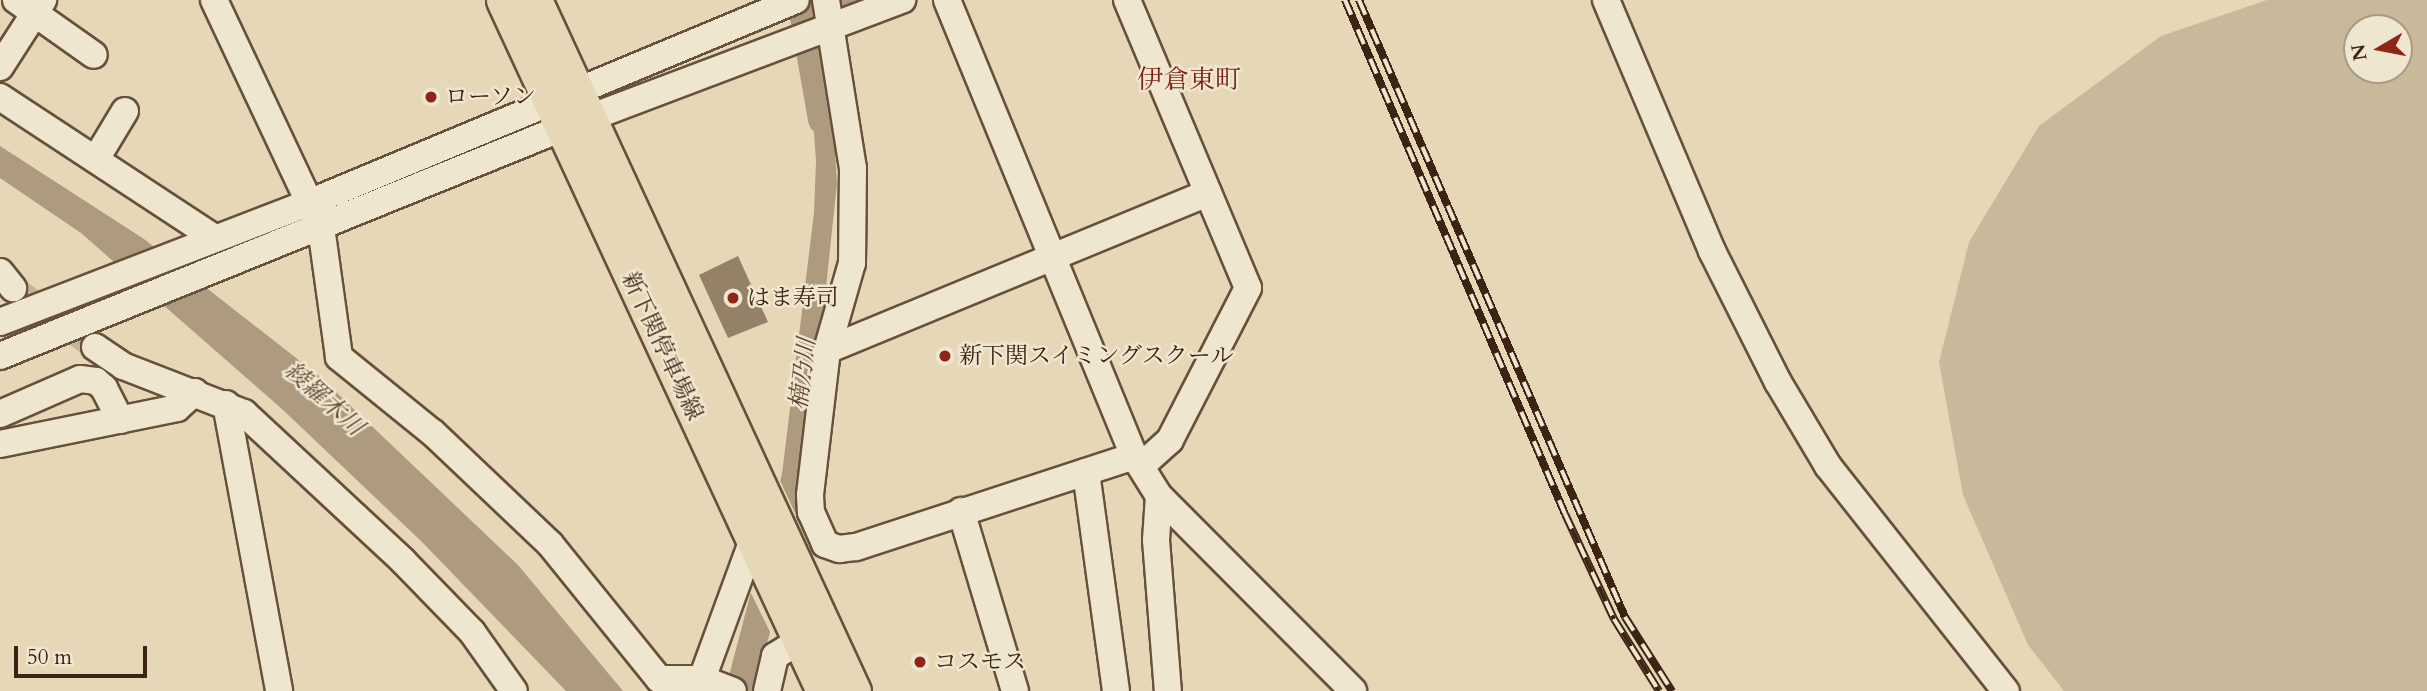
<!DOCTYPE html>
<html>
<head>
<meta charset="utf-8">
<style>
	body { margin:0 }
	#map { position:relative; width:2427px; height:691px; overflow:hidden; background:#e6d8b7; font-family:Cardo,"Noto Serif JP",serif }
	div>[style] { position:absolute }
	.green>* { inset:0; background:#c9b99b }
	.water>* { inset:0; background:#ad9a7f }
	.pier>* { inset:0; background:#e6d8b7 }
	.river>* { height:32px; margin:-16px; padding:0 16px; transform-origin:16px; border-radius:16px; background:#ad9a7f }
	.building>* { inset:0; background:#958168 }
	.minor-tunnel>* { height:26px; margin-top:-13px; transform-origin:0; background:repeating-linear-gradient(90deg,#c4b496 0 26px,transparent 0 39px) }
	.roads { filter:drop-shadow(2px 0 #67503c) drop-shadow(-2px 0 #67503c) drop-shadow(0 2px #67503c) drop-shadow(0 -2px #67503c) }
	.minor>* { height:26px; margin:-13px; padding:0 13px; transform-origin:13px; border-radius:13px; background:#efe6d0 }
	.major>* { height:33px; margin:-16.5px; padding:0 16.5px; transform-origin:16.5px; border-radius:16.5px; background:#e6d8b7 }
	.rail>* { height:8px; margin-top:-4px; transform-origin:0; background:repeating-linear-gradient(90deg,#efe6d0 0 16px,#3d2313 0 32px); box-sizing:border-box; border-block:2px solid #3d2313 }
	.dots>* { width:19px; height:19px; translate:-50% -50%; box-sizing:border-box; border:4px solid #efe6d0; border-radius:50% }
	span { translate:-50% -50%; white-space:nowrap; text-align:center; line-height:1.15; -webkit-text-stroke:5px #efe6d0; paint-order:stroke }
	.poi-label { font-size:23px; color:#3d2313 }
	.left { translate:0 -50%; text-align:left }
	.street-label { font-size:23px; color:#3d2313 }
	.water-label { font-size:24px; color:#5f4733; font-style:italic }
	.quarter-label { font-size:26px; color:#7a1f14 }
	.north { position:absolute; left:2343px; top:14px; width:70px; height:70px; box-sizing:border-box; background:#efe6d0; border:2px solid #a89884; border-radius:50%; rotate:260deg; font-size:19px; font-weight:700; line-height:28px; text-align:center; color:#3d2313 }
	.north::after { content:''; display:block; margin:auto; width:24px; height:32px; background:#8f2418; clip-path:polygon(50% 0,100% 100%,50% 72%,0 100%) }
	.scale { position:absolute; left:14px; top:646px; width:133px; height:32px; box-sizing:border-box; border:4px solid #3d2313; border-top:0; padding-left:9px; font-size:21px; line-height:24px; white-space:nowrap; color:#3d2313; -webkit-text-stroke:5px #efe6d0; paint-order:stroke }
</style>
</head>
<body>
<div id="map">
	<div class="green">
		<div style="clip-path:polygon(evenodd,2267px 0,2427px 0,2427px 691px,2064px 691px,2028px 645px,1963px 495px,1939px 362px,1969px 242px,2039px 126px,2161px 36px,2267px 0,2357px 28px,2399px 28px,2399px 70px,2357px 70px,2357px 28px)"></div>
	</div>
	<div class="water">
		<div style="clip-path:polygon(830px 75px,837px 183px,802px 516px,754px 691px,725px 691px,782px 474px,814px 213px,816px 161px,810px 77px)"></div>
		<div style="clip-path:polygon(0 146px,144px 239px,319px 376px,518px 565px,623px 691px,566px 691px,421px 541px,282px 409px,81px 233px,0 178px)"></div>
	</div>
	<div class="pier">
		<div style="clip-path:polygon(778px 476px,802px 528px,772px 636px,750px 591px)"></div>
	</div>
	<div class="river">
		<div style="left:803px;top:0;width:121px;rotate:80deg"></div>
		<div style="left:806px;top:16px;width:49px;rotate:-19.2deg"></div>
	</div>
	<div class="building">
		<div style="clip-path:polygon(738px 256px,768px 322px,728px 338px,699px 275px)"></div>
	</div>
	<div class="minor-tunnel">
		<div style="left:13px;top:288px;width:101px;rotate:35.7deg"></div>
	</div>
	<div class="roads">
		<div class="minor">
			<div style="left:16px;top:0;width:95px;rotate:35.2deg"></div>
			<div style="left:214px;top:0;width:251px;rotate:64.8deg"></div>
			<div style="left:321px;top:227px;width:131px;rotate:82.1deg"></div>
			<div style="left:339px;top:357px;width:121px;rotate:39deg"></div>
			<div style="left:433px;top:433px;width:161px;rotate:43.5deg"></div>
			<div style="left:550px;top:544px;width:174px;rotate:51.1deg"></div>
			<div style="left:659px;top:679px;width:43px"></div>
			<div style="left:702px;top:679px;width:33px;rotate:21deg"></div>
			<div style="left:826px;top:0;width:170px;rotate:80.9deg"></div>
			<div style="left:853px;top:168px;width:95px;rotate:90.6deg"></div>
			<div style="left:852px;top:263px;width:91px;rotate:106deg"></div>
			<div style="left:827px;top:350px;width:146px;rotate:96.7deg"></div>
			<div style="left:810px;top:495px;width:17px;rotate:87deg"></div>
			<div style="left:811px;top:512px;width:35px;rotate:66deg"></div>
			<div style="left:825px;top:544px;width:15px;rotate:20deg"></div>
			<div style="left:839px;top:549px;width:17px;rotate:-7deg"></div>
			<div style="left:856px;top:547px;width:293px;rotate:-18.1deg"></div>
			<div style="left:947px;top:0;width:493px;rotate:67.7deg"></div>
			<div style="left:1134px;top:456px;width:47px;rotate:58deg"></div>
			<div style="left:1159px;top:496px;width:275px;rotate:45.1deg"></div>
			<div style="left:1127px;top:0;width:312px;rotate:67.2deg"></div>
			<div style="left:1248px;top:288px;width:171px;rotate:117.2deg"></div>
			<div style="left:1170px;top:440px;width:39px;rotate:138deg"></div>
			<div style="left:1606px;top:0;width:272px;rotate:67.1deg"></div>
			<div style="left:1712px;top:251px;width:147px;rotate:63.3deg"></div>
			<div style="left:1778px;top:382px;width:98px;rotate:59.2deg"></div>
			<div style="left:1828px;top:466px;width:287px;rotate:51.7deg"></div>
			<div style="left:0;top:67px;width:80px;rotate:-57.3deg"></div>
			<div style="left:0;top:97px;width:255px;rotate:33.3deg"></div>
			<div style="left:96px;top:159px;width:56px;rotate:-58.9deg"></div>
			<div style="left:0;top:272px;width:21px;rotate:51deg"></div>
			<div style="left:0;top:322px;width:333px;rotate:-21.1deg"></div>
			<div style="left:311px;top:202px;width:525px;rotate:-22.61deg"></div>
			<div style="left:95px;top:347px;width:34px;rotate:34deg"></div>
			<div style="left:123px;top:366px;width:130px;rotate:21.2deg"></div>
			<div style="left:244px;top:413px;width:217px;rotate:42.9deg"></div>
			<div style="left:403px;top:561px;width:99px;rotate:45.8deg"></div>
			<div style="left:472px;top:632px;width:72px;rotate:54.6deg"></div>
			<div style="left:827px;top:350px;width:412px;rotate:-22.4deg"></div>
			<div style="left:0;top:356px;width:604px;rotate:-22.07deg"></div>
			<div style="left:560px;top:129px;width:366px;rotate:-20.7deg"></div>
			<div style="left:226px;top:404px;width:292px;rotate:79.5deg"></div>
			<div style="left:0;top:414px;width:87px;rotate:-23.6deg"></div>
			<div style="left:80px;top:379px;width:16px;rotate:7deg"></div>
			<div style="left:96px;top:381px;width:11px;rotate:41deg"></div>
			<div style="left:104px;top:388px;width:36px;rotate:63deg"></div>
			<div style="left:0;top:444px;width:181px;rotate:-11.5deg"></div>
			<div style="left:177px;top:408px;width:24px;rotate:-42deg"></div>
			<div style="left:1086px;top:472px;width:221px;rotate:82.2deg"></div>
			<div style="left:1159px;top:496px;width:44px;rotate:93.9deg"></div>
			<div style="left:1156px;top:540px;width:151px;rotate:85.5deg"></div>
			<div style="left:961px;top:511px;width:188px;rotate:73.3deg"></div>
			<div style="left:702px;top:679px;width:148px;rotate:-69.9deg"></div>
			<div style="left:767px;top:691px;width:36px;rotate:-77deg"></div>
			<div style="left:775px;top:656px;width:28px;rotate:-32deg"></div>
		</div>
		<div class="major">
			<div style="left:503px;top:0;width:761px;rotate:65.15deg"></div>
			<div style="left:535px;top:0;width:761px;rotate:65.22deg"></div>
		</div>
	</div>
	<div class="rail">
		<div style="left:1345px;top:0;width:559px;rotate:66.83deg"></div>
		<div style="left:1565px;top:514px;width:116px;rotate:65deg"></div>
		<div style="left:1614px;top:619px;width:85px;rotate:58deg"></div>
		<div style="left:1359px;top:0;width:672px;rotate:66.68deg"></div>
		<div style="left:1625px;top:617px;width:88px;rotate:57.6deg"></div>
	</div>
	<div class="dots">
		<div style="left:431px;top:97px;background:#8f2418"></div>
		<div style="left:733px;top:298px;background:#8f2418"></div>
		<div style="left:945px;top:356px;background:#8f2418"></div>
		<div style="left:920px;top:662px;background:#8f2418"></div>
	</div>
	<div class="poi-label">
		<span class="left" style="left:445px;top:97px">ローソン</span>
		<span class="left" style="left:747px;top:298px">はま寿司</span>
		<span class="left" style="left:959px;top:356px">新下関スイミングスクール</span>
		<span class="left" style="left:934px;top:662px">コスモス</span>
	</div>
	<div class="street-label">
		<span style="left:662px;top:346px;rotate:65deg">新下関停車場線</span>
	</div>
	<div class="water-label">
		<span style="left:803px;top:374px;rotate:-83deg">楠乃川</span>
		<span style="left:324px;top:399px;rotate:42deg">綾羅木川</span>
	</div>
	<div class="quarter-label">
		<span style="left:1189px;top:80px">伊倉東町</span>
	</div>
	<div class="north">N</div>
	<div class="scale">50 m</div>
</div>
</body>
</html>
